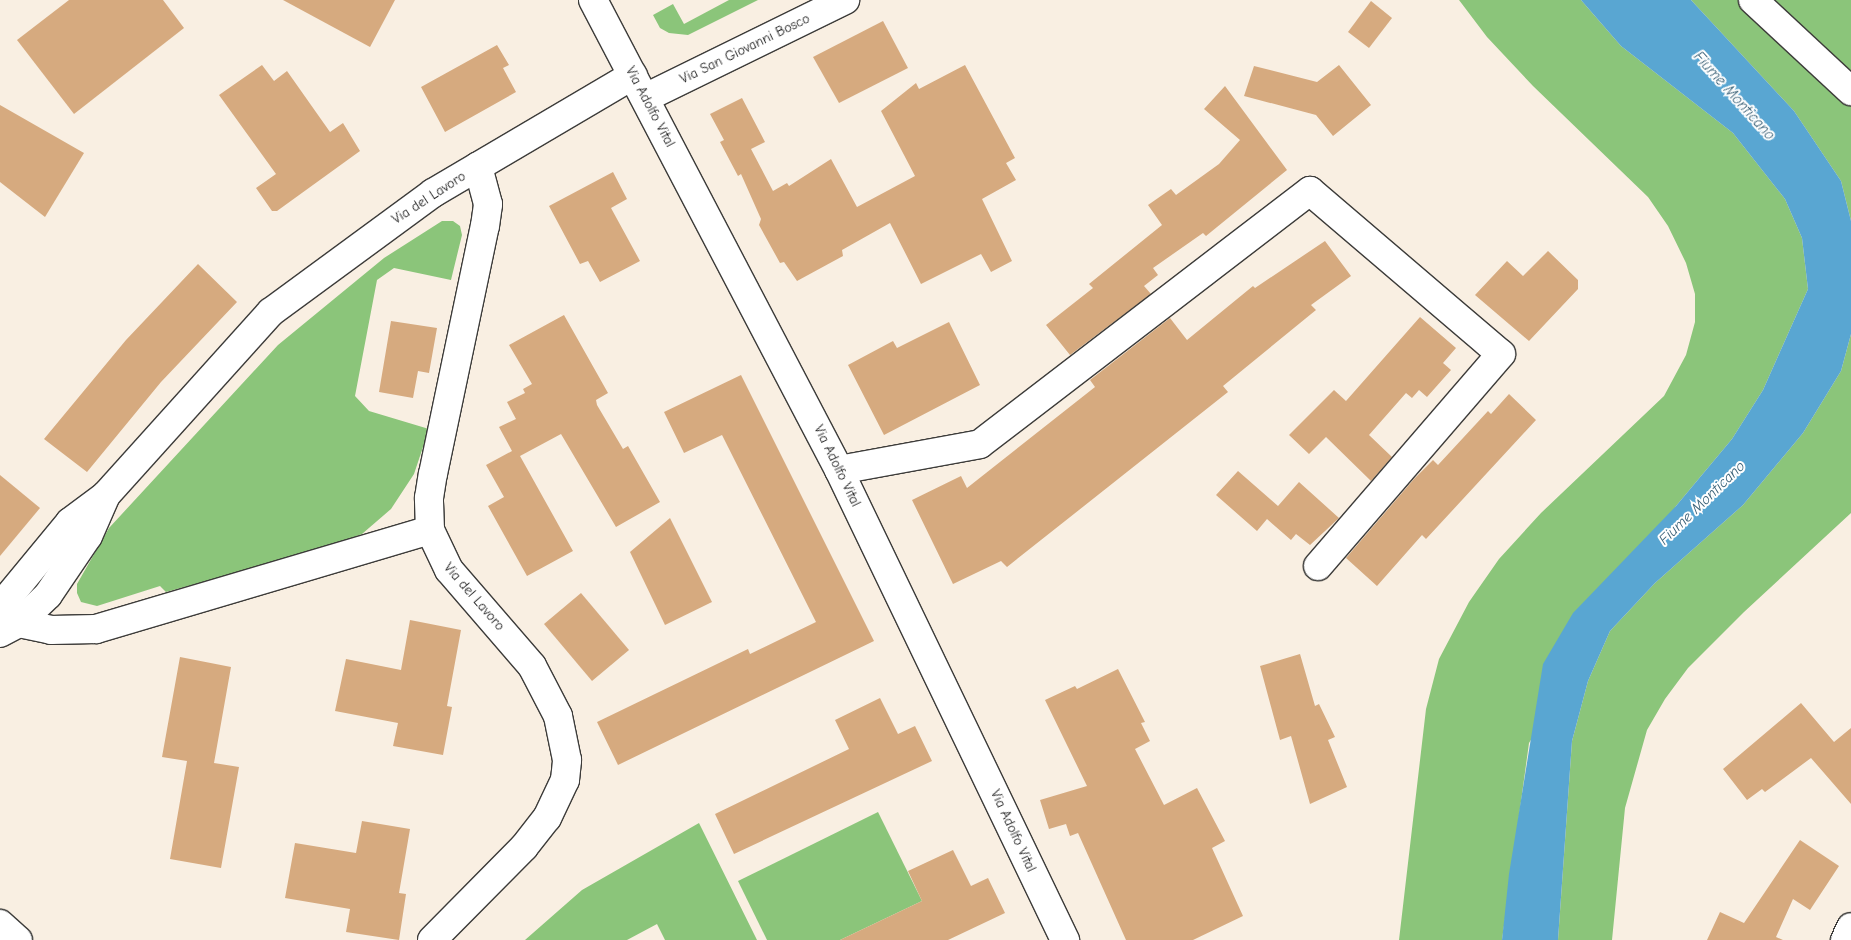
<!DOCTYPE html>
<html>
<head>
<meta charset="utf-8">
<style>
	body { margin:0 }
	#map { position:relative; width:1851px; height:940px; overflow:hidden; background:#f9efe2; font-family:"Comic Neue",sans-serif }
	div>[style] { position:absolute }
	.green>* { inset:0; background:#8bc57a }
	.water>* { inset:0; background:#59a6d2 }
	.building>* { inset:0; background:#d6aa7f }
	.roads { filter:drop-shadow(1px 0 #3d3c3a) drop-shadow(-1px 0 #3d3c3a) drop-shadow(0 1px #3d3c3a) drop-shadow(0 -1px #3d3c3a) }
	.minor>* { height:28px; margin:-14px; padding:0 14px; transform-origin:14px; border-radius:14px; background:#fff }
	span { translate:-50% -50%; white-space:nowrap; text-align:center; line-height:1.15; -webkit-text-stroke:4px #fff; paint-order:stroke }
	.street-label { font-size:14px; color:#1c1c1c }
	.water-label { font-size:15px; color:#3a6177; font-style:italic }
</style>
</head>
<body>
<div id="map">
	<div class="green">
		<div style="clip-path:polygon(729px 0,758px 0,688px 35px,669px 33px,660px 28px,653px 15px,673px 4px,684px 24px)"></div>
		<div style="clip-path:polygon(1459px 0,1581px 0,1621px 46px,1733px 133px,1785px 199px,1802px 238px,1808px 289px,1763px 390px,1732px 439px,1676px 506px,1529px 743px,1502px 940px,1399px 940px,1426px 709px,1439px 659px,1469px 602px,1499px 559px,1541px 513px,1664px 396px,1686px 355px,1695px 322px,1695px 294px,1686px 263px,1668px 226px,1648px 197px,1533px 86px,1487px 37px)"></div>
		<div style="clip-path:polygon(1691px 0,1745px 0,1851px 102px,1851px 221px,1841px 181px,1794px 111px)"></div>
		<div style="clip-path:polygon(1766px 0,1851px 0,1851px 77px)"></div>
		<div style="clip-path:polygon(442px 221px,453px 221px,460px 226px,462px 235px,451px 280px,394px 268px,377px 280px,355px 396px,369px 411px,429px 429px,414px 474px,391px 509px,362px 534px,321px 550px,166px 592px,160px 586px,97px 606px,81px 602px,77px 593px,77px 584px,109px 528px,278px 345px,384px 258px)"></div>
		<div style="clip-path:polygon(1851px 334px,1851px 513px,1744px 612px,1688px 668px,1665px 699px,1647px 730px,1625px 808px,1612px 940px,1558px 940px,1572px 741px,1588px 681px,1610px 631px,1655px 583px,1743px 505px,1803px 433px,1841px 371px)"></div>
		<div style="clip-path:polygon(878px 812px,922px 901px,840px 940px,767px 940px,738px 881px)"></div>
		<div style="clip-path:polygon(699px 823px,757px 940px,665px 940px,657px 924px,627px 940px,525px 940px,582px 890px)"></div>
	</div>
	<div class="water">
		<div style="clip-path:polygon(1581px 0,1691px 0,1794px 111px,1841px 181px,1851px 221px,1851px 334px,1841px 371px,1803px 433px,1743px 505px,1655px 583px,1610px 631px,1588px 681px,1572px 741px,1558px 940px,1502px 940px,1509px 874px,1543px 664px,1573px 613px,1676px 506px,1732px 439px,1763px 390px,1808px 289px,1802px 238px,1785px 199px,1733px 133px,1621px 46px)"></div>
	</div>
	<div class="building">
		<div style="clip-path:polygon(69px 0,163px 0,184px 28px,74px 114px,17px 40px)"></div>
		<div style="clip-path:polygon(283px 0,395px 0,370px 47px)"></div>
		<div style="clip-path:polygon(1371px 1px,1392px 18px,1369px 48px,1348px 32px)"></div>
		<div style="clip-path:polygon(883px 21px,908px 68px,839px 103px,813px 57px)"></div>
		<div style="clip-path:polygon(497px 45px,509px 65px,503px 68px,516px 92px,445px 132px,421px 87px)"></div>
		<div style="clip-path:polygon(262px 65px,274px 81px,287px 71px,330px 132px,343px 123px,360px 151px,277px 211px,272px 211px,256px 188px,276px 174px,219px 95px)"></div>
		<div style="clip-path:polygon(965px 65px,1015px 158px,1006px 163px,1016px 180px,982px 199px,1012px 261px,991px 272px,981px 254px,921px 284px,890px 223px,842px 250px,843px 256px,797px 281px,784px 262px,780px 263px,759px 225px,761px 219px,741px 174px,738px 176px,720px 142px,724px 140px,710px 114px,742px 98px,765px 142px,751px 149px,773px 191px,787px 183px,789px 186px,831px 159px,857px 207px,915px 176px,881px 111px,916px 83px,919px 89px)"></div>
		<div style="clip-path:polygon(1339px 65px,1371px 105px,1333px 136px,1316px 115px,1244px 96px,1254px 66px,1317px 82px)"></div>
		<div style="clip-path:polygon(1225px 86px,1287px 170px,1206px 236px,1203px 233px,1153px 268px,1158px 275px,1144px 286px,1151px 294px,1070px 355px,1046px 325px,1093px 288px,1089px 284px,1162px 225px,1148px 205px,1171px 189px,1176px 195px,1219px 164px,1240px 140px,1204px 109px)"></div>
		<div style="clip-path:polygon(0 105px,84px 153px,45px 217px,0 182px)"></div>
		<div style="clip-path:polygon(613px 172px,627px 199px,611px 208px,640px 261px,600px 282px,588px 261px,580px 264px,549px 206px)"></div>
		<div style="clip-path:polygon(1325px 241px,1351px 276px,1311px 305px,1316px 310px,1223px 386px,1228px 392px,1007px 567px,1001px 561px,953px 584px,912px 500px,961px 476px,967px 488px,1095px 387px,1090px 380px,1170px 318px,1187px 340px,1253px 286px,1255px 288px)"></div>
		<div style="clip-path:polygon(1548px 251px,1578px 280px,1578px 289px,1529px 341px,1475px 295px,1507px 261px,1523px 276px)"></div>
		<div style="clip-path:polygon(198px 264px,237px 302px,161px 382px,87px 472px,44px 439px,126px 340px)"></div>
		<div style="clip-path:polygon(564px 315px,608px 393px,596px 400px,597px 405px,623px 449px,628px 446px,660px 502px,616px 527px,561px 434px,520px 456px,573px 551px,527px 576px,488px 506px,504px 497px,486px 465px,512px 451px,499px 427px,516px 419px,507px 402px,525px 393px,523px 389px,532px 384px,509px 345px)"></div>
		<div style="clip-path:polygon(1420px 317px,1456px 348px,1443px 363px,1451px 370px,1427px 397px,1419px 390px,1412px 398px,1406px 393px,1369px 435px,1392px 457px,1371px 481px,1326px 437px,1309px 454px,1289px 435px,1334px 390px,1346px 401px)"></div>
		<div style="clip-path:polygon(391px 321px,437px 328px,429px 373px,418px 371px,413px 398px,379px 392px)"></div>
		<div style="clip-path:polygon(949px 322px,980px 385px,884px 435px,848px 365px,893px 341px,897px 348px)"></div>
		<div style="clip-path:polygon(741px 375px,874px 641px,618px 765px,597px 722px,748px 649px,750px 654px,816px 622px,722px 435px,684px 453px,664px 412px)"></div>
		<div style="clip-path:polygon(1509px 394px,1536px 420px,1426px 539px,1422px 535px,1377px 586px,1346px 558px,1414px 479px,1433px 460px,1438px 465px,1488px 411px,1491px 414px)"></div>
		<div style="clip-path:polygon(1238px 471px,1278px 506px,1299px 482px,1339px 518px,1310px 545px,1296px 534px,1291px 540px,1267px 519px,1257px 531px,1216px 495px)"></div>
		<div style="clip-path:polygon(0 475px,40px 508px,0 556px)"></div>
		<div style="clip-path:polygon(670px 518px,712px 602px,665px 625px,630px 552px)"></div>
		<div style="clip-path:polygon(581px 593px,629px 650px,592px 681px,544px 624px)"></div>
		<div style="clip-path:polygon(410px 620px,461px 630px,447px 706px,452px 707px,443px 755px,393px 746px,398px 723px,335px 711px,346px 659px,401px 670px)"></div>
		<div style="clip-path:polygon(1300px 654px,1315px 706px,1319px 704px,1335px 737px,1328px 740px,1347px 787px,1310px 804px,1291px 736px,1280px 740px,1260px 666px)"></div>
		<div style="clip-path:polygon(180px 657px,231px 667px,214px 763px,239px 767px,221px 868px,170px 859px,187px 761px,162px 757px)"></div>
		<div style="clip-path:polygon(1118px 669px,1145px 722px,1141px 723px,1150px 741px,1135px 749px,1164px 805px,1197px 788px,1225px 841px,1212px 848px,1243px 916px,1193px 940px,1126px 940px,1078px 833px,1070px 836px,1066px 824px,1049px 829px,1040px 800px,1087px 786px,1045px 700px,1075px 686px,1077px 689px)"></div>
		<div style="clip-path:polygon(880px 698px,898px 734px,915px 726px,932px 761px,734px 854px,715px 814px,849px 749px,835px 720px)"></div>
		<div style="clip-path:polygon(1801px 703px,1834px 742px,1851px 728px,1851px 804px,1811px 758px,1765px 792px,1762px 789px,1747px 800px,1723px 769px)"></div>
		<div style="clip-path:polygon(362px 821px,410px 829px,399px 893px,406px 894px,399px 940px,346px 932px,350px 909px,285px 898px,295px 843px,356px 853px)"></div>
		<div style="clip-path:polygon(1800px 840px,1839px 866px,1810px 910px,1793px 899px,1776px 937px,1783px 940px,1707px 940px,1720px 912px,1744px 923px)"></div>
		<div style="clip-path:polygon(953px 850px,971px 886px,988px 878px,1005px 913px,948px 940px,840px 940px,922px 901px,908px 871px)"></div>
	</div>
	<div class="roads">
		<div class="minor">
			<div style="left:593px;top:0;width:530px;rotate:62.37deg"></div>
			<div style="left:839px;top:470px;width:522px;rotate:64.32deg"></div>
			<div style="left:1753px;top:0;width:134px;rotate:42.9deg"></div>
			<div style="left:645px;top:98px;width:223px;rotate:-26.1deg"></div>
			<div style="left:839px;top:470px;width:143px;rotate:-10.4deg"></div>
			<div style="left:980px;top:444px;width:416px;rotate:-37.5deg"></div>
			<div style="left:1310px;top:191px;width:251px;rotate:40.5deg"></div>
			<div style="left:1501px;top:354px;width:280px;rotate:130.8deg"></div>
			<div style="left:0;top:607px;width:110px;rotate:-50.5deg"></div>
			<div style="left:70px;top:522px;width:44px;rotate:-36.6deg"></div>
			<div style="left:19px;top:623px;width:40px;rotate:-44deg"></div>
			<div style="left:48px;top:595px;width:71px;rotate:-55.9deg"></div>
			<div style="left:88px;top:536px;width:45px;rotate:-66.3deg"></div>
			<div style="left:106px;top:495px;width:246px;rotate:-48deg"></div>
			<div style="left:271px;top:312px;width:201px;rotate:-36.3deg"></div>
			<div style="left:433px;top:193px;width:232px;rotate:-30.5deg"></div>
			<div style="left:0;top:633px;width:21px;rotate:-28deg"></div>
			<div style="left:19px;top:623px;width:33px;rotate:12deg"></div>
			<div style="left:51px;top:630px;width:45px;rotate:-1.3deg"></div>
			<div style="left:96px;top:629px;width:348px;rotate:-16.5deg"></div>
			<div style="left:0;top:924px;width:24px;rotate:42deg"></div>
			<div style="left:432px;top:940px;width:131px;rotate:-45.3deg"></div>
			<div style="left:524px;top:847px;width:37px;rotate:-52deg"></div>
			<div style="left:547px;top:818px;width:42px;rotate:-64.7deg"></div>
			<div style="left:565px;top:780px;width:20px;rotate:-84deg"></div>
			<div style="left:567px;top:760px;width:45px;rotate:-101.6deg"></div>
			<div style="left:558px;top:716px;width:56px;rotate:-117.5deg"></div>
			<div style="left:532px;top:666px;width:127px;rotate:-130.8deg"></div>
			<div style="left:449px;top:570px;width:44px;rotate:-115.4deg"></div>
			<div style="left:430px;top:530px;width:32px;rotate:-92deg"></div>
			<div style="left:429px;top:498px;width:24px;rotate:-81deg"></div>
			<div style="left:433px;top:474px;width:253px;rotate:-78.2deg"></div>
			<div style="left:485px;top:226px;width:22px;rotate:-82deg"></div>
			<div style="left:488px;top:204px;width:39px;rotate:-105deg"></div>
			<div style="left:1845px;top:940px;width:14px;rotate:-65deg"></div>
		</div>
	</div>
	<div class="street-label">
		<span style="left:745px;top:49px;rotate:-26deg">Via San Giovanni Bosco</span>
		<span style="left:650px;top:107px;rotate:62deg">Via Adolfo Vital</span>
		<span style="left:429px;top:198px;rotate:-33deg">Via del Lavoro</span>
		<span style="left:837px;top:466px;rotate:64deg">Via Adolfo Vital</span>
		<span style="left:474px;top:597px;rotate:49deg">Via del Lavoro</span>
		<span style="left:1013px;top:831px;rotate:65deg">Via Adolfo Vital</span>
	</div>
	<div class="water-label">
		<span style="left:1734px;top:96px;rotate:48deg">Fiume Monticano</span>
		<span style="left:1702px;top:503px;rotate:-44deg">Fiume Monticano</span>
	</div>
</div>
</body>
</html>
